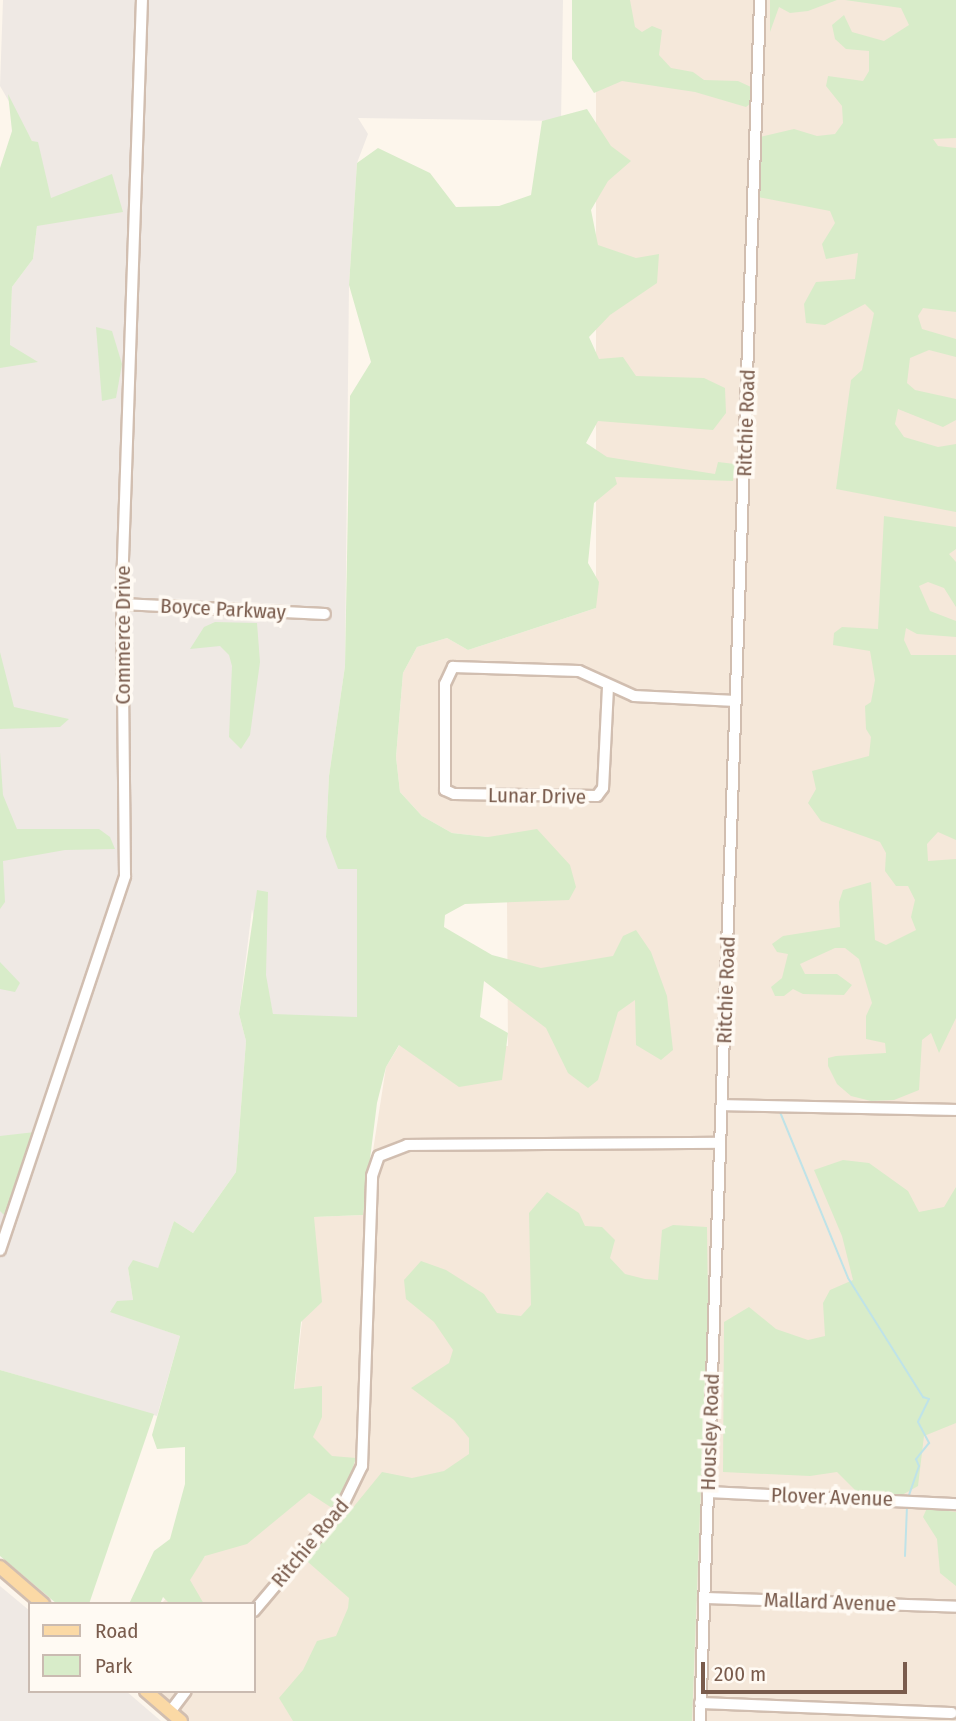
<!DOCTYPE html>
<html>
<head>
<meta charset="utf-8">
<style>
	body { margin:0 }
	#map { position:relative; width:956px; height:1721px; overflow:hidden; background:#fdf6ec; font-family:"Fira Sans Condensed",sans-serif }
	div>[style] { position:absolute }
	.residential>* { inset:0; background:#f5e8da }
	.industrial>* { inset:0; background:#efe9e4 }
	.green>* { inset:0; background:#d8ecc9 }
	.stream>* { height:2px; margin:-1px; padding:0 1px; transform-origin:1px; border-radius:1px; background:#bfe3e8 }
	.roads { filter:drop-shadow(2px 0 #d1beb0) drop-shadow(-2px 0 #d1beb0) drop-shadow(0 2px #d1beb0) drop-shadow(0 -2px #d1beb0) }
	.minor>* { height:10px; margin:-5px; padding:0 5px; transform-origin:5px; border-radius:5px; background:#fff }
	.major>* { height:12px; margin:-6px; padding:0 6px; transform-origin:6px; border-radius:6px; background:#fbd9a5 }
	span { translate:-50% -50%; white-space:nowrap; text-align:center; line-height:1.15; -webkit-text-stroke:7px #fffaf3; paint-order:stroke }
	.street-label { font-size:21px; color:#7a5c4d }
	.legend { position:absolute; left:28px; top:1602px; width:228px; height:91px; box-sizing:border-box; background:#fffaf3; border:2px solid #cabbb1; margin:0; padding:9px 12px; list-style:none; font-size:21px; color:#7a5c4d }
	.legend li { display:flex; align-items:center; gap:14px; height:35px }
	.legend b { width:35px; border:2px solid #cabbb1 }
	.scale { position:absolute; left:701px; top:1662px; width:206px; height:32px; box-sizing:border-box; border:4px solid #7a5c4d; border-top:0; padding-left:9px; font-size:21px; line-height:24px; white-space:nowrap; color:#7a5c4d; -webkit-text-stroke:5px #fffaf3; paint-order:stroke }
</style>
</head>
<body>
<div id="map">
	<div class="residential">
		<div style="clip-path:polygon(596px 0,956px 0,956px 1721px,182px 1721px,146px 1691px,254px 1691px,254px 1604px,161px 1604px,285px 1470px,314px 1217px,363px 1215px,386px 1067px,400px 1044px,508px 1046px,507px 902px,488px 837px,452px 833px,422px 816px,400px 792px,396px 757px,403px 673px,417px 647px,447px 638px,468px 650px,596px 608px)"></div>
	</div>
	<div class="industrial">
		<div style="clip-path:polygon(3px 0,563px 0,561px 121px,358px 118px,368px 134px,357px 163px,349px 285px,345px 666px,329px 776px,326px 837px,357px 868px,357px 1018px,273px 1015px,252px 909px,239px 1014px,246px 1041px,236px 1172px,193px 1233px,174px 1221px,158px 1269px,128px 1268px,133px 1300px,110px 1311px,180px 1336px,157px 1416px,0 1370px,0 368px,10px 345px,12px 287px,33px 259px,37px 226px,32px 141px,0 86px)"></div>
		<div style="clip-path:polygon(0 1586px,30px 1611px,30px 1691px,126px 1691px,161px 1721px,0 1721px)"></div>
	</div>
	<div class="green">
		<div style="clip-path:polygon(572px 0,630px 0,635px 27px,642px 32px,652px 26px,662px 30px,659px 55px,671px 68px,693px 72px,704px 80px,738px 81px,751px 87px,751px 103px,746px 107px,695px 92px,622px 81px,594px 93px,572px 59px)"></div>
		<div style="clip-path:polygon(770px 0,837px 0,808px 11px,790px 13px,779px 7px,770px 32px)"></div>
		<div style="clip-path:polygon(845px 0,956px 0,956px 138px,933px 139px,938px 146px,956px 148px,956px 312px,923px 308px,918px 316px,922px 329px,956px 339px,956px 357px,929px 350px,910px 358px,907px 383px,915px 390px,956px 399px,956px 420px,943px 427px,898px 409px,895px 424px,904px 437px,938px 447px,956px 444px,956px 512px,836px 489px,851px 380px,862px 370px,874px 313px,865px 304px,825px 325px,806px 323px,804px 304px,816px 282px,855px 279px,858px 253px,826px 259px,822px 244px,835px 223px,830px 211px,758px 197px,760px 137px,794px 129px,817px 136px,835px 134px,843px 123px,842px 106px,826px 86px,828px 76px,863px 81px,869px 71px,869px 51px,846px 49px,835px 39px,832px 25px,844px 15px,852px 32px,884px 41px,909px 25px,901px 8px)"></div>
		<div style="clip-path:polygon(8px 94px,32px 141px,38px 142px,51px 198px,112px 174px,123px 212px,37px 226px,33px 259px,12px 287px,10px 345px,38px 362px,0 368px,0 168px,12px 131px)"></div>
		<div style="clip-path:polygon(587px 109px,611px 146px,631px 161px,608px 181px,591px 210px,598px 245px,636px 258px,659px 254px,657px 283px,610px 315px,589px 337px,599px 359px,623px 357px,636px 376px,704px 378px,725px 388px,726px 413px,713px 430px,598px 421px,586px 443px,607px 457px,715px 474px,718px 462px,735px 464px,733px 481px,615px 477px,617px 484px,594px 503px,588px 563px,599px 582px,596px 608px,468px 650px,447px 638px,417px 647px,403px 673px,396px 757px,400px 792px,422px 816px,452px 833px,488px 837px,537px 829px,570px 865px,576px 887px,569px 900px,465px 904px,445px 915px,444px 927px,492px 955px,541px 968px,613px 956px,623px 936px,636px 930px,651px 952px,667px 996px,673px 1050px,661px 1060px,636px 1045px,635px 1000px,618px 1012px,598px 1080px,588px 1088px,568px 1073px,546px 1028px,484px 981px,480px 1017px,508px 1033px,502px 1080px,459px 1087px,399px 1045px,386px 1067px,377px 1103px,363px 1215px,314px 1217px,322px 1302px,301px 1322px,294px 1389px,322px 1386px,322px 1417px,313px 1437px,332px 1456px,356px 1458px,348px 1482px,332px 1508px,309px 1493px,247px 1544px,205px 1556px,190px 1580px,204px 1604px,170px 1604px,163px 1597px,160px 1604px,129px 1604px,154px 1551px,170px 1539px,185px 1484px,185px 1447px,157px 1449px,152px 1435px,180px 1336px,110px 1312px,117px 1301px,133px 1300px,128px 1268px,133px 1260px,158px 1268px,174px 1221px,193px 1233px,236px 1172px,246px 1041px,239px 1014px,257px 890px,268px 892px,266px 975px,273px 1014px,357px 1017px,357px 869px,338px 869px,326px 837px,329px 776px,345px 666px,350px 396px,371px 362px,349px 285px,357px 163px,378px 148px,430px 173px,456px 207px,499px 206px,531px 195px,542px 121px)"></div>
		<div style="clip-path:polygon(96px 327px,112px 331px,122px 364px,116px 398px,102px 401px)"></div>
		<div style="clip-path:polygon(884px 516px,956px 527px,956px 549px,949px 554px,956px 562px,956px 607px,944px 588px,928px 582px,919px 586px,930px 611px,956px 621px,956px 637px,917px 634px,906px 628px,904px 640px,911px 655px,956px 655px,956px 840px,938px 832px,927px 844px,928px 861px,956px 859px,956px 1018px,939px 1053px,931px 1033px,922px 1040px,919px 1090px,894px 1100px,871px 1101px,851px 1096px,837px 1084px,828px 1066px,828px 1058px,836px 1056px,886px 1053px,885px 1043px,866px 1039px,866px 1016px,872px 1003px,859px 959px,845px 948px,835px 948px,800px 964px,805px 974px,837px 974px,852px 985px,844px 995px,803px 994px,793px 989px,784px 996px,775px 996px,771px 987px,782px 978px,788px 954px,777px 952px,772px 944px,783px 936px,840px 927px,839px 902px,843px 890px,871px 882px,875px 940px,886px 945px,916px 930px,911px 917px,915px 900px,908px 886px,896px 886px,885px 871px,886px 853px,880px 842px,821px 821px,808px 803px,816px 789px,812px 771px,869px 756px,871px 737px,866px 729px,865px 706px,871px 702px,875px 680px,870px 651px,833px 645px,834px 633px,842px 627px,878px 629px)"></div>
		<div style="clip-path:polygon(215px 622px,257px 623px,260px 662px,250px 735px,241px 749px,229px 737px,232px 666px,229px 655px,220px 646px,190px 649px,204px 627px)"></div>
		<div style="clip-path:polygon(0 652px,14px 707px,69px 719px,60px 727px,0 729px)"></div>
		<div style="clip-path:polygon(0 752px,3px 795px,17px 829px,99px 829px,110px 837px,115px 849px,65px 850px,3px 861px,5px 902px,0 909px)"></div>
		<div style="clip-path:polygon(0 962px,20px 983px,15px 992px,0 989px)"></div>
		<div style="clip-path:polygon(35px 1132px,5px 1216px,0 1211px,0 1136px)"></div>
		<div style="clip-path:polygon(843px 1160px,869px 1163px,908px 1191px,919px 1212px,944px 1207px,956px 1187px,956px 1423px,924px 1436px,918px 1486px,895px 1499px,857px 1492px,837px 1472px,810px 1476px,723px 1472px,724px 1322px,749px 1307px,776px 1329px,808px 1340px,825px 1336px,823px 1303px,830px 1290px,853px 1280px,842px 1236px,814px 1170px)"></div>
		<div style="clip-path:polygon(547px 1192px,579px 1213px,585px 1226px,602px 1227px,615px 1240px,610px 1258px,625px 1274px,645px 1279px,658px 1280px,662px 1230px,673px 1225px,707px 1227px,708px 1303px,692px 1721px,293px 1721px,279px 1698px,303px 1670px,317px 1641px,336px 1636px,348px 1608px,349px 1598px,300px 1555px,342px 1521px,382px 1472px,412px 1478px,444px 1471px,469px 1454px,469px 1438px,454px 1420px,411px 1388px,449px 1363px,453px 1350px,434px 1322px,406px 1299px,404px 1280px,421px 1261px,446px 1270px,484px 1294px,497px 1313px,521px 1316px,531px 1305px,529px 1213px)"></div>
		<div style="clip-path:polygon(0 1370px,154px 1414px,89px 1604px,57px 1604px,0 1556px)"></div>
		<div style="clip-path:polygon(927px 1508px,956px 1512px,956px 1586px,940px 1573px,937px 1539px,923px 1517px)"></div>
	</div>
	<div class="stream">
		<div style="left:780px;top:1112px;width:179px;rotate:67.7deg"></div>
		<div style="left:848px;top:1278px;width:141px;rotate:57.8deg"></div>
		<div style="left:923px;top:1397px;width:6px;rotate:18deg"></div>
		<div style="left:929px;top:1399px;width:25px;rotate:116deg"></div>
		<div style="left:918px;top:1422px;width:24px;rotate:62deg"></div>
		<div style="left:929px;top:1443px;width:21px;rotate:129deg"></div>
		<div style="left:916px;top:1459px;width:8px;rotate:67deg"></div>
		<div style="left:919px;top:1466px;width:31px;rotate:109deg"></div>
		<div style="left:905px;top:1556px;width:50px;rotate:-87.7deg"></div>
	</div>
	<div class="roads">
		<div class="minor">
			<div style="left:122px;top:604px;width:203px;rotate:2.8deg"></div>
			<div style="left:608px;top:687px;width:101px;rotate:92.8deg"></div>
			<div style="left:603px;top:788px;width:10px;rotate:127deg"></div>
			<div style="left:597px;top:796px;width:143px;rotate:-179.2deg"></div>
			<div style="left:454px;top:794px;width:10px;rotate:-156deg"></div>
			<div style="left:445px;top:790px;width:106px;rotate:-90deg"></div>
			<div style="left:445px;top:684px;width:19px;rotate:-65deg"></div>
			<div style="left:453px;top:667px;width:126px;rotate:1.8deg"></div>
			<div style="left:579px;top:671px;width:60px;rotate:24.4deg"></div>
			<div style="left:634px;top:696px;width:102px;rotate:2.8deg"></div>
			<div style="left:722px;top:1105px;width:234px;rotate:1.2deg"></div>
			<div style="left:0;top:1250px;width:394px;rotate:-71.5deg"></div>
			<div style="left:125px;top:876px;width:287px;rotate:-90.6deg"></div>
			<div style="left:122px;top:589px;width:589px;rotate:-88.06deg"></div>
			<div style="left:708px;top:1492px;width:248px;rotate:2.8deg"></div>
			<div style="left:704px;top:1598px;width:252px;rotate:2deg"></div>
			<div style="left:254px;top:1611px;width:136px;rotate:-49.8deg"></div>
			<div style="left:342px;top:1507px;width:46px;rotate:-64deg"></div>
			<div style="left:362px;top:1466px;width:290px;rotate:-88deg"></div>
			<div style="left:372px;top:1176px;width:21px;rotate:-71deg"></div>
			<div style="left:379px;top:1156px;width:30px;rotate:-21deg"></div>
			<div style="left:407px;top:1145px;width:313px;rotate:-0.4deg"></div>
			<div style="left:700px;top:1703px;width:252px;rotate:2.3deg"></div>
			<div style="left:170px;top:1712px;width:26px;rotate:-53deg"></div>
			<div style="left:700px;top:1721px;width:1722px;rotate:-88deg"></div>
		</div>
		<div class="major">
			<div style="left:0;top:1567px;width:57px;rotate:40.7deg"></div>
			<div style="left:146px;top:1691px;width:46px;rotate:40.6deg"></div>
		</div>
	</div>
	<div class="street-label">
		<span style="left:746px;top:423px;rotate:-88deg">Ritchie Road</span>
		<span style="left:223px;top:609px;rotate:3deg">Boyce Parkway</span>
		<span style="left:123px;top:635px;rotate:-90deg">Commerce Drive</span>
		<span style="left:537px;top:796px;rotate:1deg">Lunar Drive</span>
		<span style="left:726px;top:990px;rotate:-88deg">Ritchie Road</span>
		<span style="left:710px;top:1432px;rotate:-88deg">Housley Road</span>
		<span style="left:832px;top:1497px;rotate:2deg">Plover Avenue</span>
		<span style="left:310px;top:1543px;rotate:-50deg">Ritchie Road</span>
		<span style="left:830px;top:1602px;rotate:2deg">Mallard Avenue</span>
	</div>
	<ul class="legend">
	<li><b style="height:9px;background:#fbd9a5"></b>Road</li>
	<li><b style="height:19px;background:#d8ecc9"></b>Park</li>
	</ul>
	<div class="scale">200 m</div>
</div>
</body>
</html>
